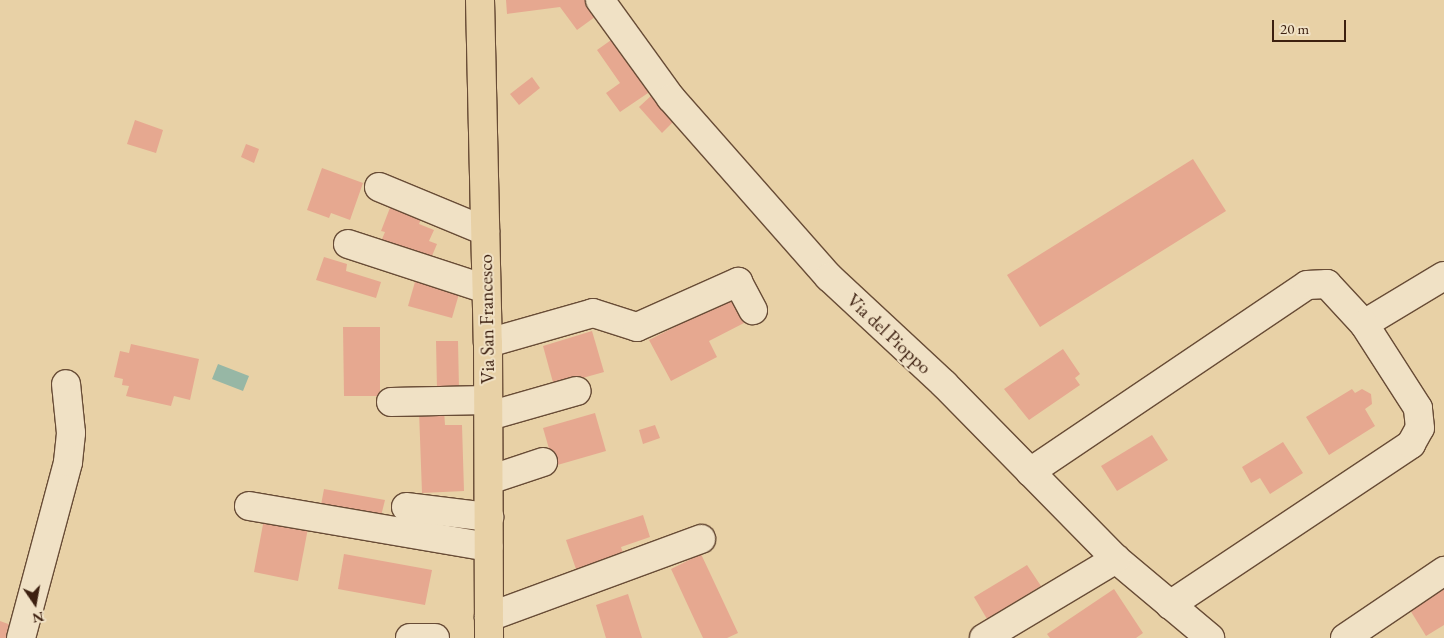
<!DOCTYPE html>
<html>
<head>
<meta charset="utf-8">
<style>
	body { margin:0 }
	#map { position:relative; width:1444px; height:638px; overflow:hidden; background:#e8d1a6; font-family:"EB Garamond",serif }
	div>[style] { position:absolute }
	.water>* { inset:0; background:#97b7a5 }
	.building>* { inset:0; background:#e6a890 }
	.roads { filter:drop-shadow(1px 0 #684c36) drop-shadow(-1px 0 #684c36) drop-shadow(0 1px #684c36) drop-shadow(0 -1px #684c36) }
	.minor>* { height:28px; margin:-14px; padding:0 14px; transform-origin:14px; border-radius:14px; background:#f0e1c5 }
	.major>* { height:28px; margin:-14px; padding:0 14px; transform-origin:14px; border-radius:14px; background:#e8d1a6 }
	span { translate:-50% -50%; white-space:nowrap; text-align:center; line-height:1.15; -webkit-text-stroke:4px #f0e1c5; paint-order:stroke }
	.street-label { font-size:19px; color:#3d2010 }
	.north { position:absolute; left:10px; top:578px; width:50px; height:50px; -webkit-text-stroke:4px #f0e1c5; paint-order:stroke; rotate:168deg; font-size:14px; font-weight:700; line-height:20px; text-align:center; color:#3d2010 }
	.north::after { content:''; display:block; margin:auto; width:18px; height:22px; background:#3d2010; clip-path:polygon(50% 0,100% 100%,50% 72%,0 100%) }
	.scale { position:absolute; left:1272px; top:20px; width:74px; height:22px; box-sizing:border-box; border:2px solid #3d2010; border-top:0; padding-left:6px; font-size:15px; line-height:18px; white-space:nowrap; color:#3d2010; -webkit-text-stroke:4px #f0e1c5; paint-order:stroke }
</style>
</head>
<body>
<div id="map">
	<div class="water">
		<div style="clip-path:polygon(218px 364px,249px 376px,243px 391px,212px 379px)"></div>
	</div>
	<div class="building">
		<div style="clip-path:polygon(506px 0,589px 0,599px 14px,577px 30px,560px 7px,507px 14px)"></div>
		<div style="clip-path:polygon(614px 38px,651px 91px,620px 112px,606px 93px,620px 83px,597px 50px)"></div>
		<div style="clip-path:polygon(532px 77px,540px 88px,519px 105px,510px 94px)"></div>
		<div style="clip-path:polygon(653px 94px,675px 120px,662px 133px,639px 107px)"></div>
		<div style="clip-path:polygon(135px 120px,163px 130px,156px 153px,127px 144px)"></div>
		<div style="clip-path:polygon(246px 144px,259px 149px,254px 163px,241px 157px)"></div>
		<div style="clip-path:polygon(1193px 159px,1226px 211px,1040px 327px,1007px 275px)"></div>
		<div style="clip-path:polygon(322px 168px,363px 183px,350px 220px,331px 213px,329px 218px,307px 210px)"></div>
		<div style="clip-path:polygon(393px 200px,424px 212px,419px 224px,434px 230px,429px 241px,437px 244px,429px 263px,380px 244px,385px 232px,381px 231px)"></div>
		<div style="clip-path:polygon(324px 257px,347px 264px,346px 271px,381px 282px,376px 298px,316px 280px)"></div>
		<div style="clip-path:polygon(417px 275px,461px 287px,452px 318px,408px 306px)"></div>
		<div style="clip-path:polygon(731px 298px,744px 323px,709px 341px,717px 357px,671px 381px,649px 340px)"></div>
		<div style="clip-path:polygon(343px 327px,380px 327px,380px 396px,344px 396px)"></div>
		<div style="clip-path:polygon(592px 331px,604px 372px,554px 386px,543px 346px)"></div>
		<div style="clip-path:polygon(436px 341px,458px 341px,459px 389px,437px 389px)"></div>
		<div style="clip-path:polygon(131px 344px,199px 359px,190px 400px,174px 396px,171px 406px,126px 396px,129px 386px,122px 385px,123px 379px,114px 377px,120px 351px,129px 353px)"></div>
		<div style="clip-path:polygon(1063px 349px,1080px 374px,1075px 378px,1080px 385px,1029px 420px,1004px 389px)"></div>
		<div style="clip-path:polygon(1352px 389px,1355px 393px,1362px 389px,1371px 394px,1372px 404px,1365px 409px,1375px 426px,1329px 455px,1306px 417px)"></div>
		<div style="clip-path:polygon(444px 410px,445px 425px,462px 425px,464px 491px,422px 493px,419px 411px)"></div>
		<div style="clip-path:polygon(595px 413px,606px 451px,554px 466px,543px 428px)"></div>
		<div style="clip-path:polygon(655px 425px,660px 438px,643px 444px,639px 430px)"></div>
		<div style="clip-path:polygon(1152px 435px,1168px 460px,1117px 491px,1101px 466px)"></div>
		<div style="clip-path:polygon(1283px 442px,1303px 473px,1270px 494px,1260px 478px,1251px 483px,1242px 467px)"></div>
		<div style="clip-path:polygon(324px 489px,385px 500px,381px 516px,321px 505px)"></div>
		<div style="clip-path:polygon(643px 515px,650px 537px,621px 547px,624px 556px,577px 572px,566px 540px)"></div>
		<div style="clip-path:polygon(264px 519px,308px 528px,298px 581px,254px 572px)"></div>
		<div style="clip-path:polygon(344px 554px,432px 570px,425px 605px,338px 589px)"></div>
		<div style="clip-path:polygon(701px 554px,738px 633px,727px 638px,703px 638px,671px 569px)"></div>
		<div style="clip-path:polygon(1027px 565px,1041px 586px,987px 619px,974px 597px)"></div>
		<div style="clip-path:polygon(1114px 589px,1143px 633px,1136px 638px,1050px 638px,1047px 634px)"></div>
		<div style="clip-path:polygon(1444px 589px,1444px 625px,1426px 636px,1410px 610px)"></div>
		<div style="clip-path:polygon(628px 594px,642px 638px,606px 638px,596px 605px)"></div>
		<div style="clip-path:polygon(0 621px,11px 625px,7px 638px,0 638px)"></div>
	</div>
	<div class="roads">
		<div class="minor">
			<div style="left:600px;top:0;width:121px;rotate:54.1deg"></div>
			<div style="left:671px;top:98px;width:239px;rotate:48.6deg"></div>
			<div style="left:829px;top:277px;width:157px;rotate:42.9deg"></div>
			<div style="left:944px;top:384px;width:245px;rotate:45.5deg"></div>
			<div style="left:1116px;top:559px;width:123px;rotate:40deg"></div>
			<div style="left:379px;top:187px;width:115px;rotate:22.5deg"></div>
			<div style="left:348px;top:244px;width:145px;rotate:18.1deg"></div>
			<div style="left:488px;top:343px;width:109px;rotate:-15.9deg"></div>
			<div style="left:593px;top:313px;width:46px;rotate:17.7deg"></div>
			<div style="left:637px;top:327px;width:111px;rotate:-24deg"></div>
			<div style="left:738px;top:282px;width:32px;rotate:62deg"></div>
			<div style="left:391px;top:402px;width:97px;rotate:-1.2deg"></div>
			<div style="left:489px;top:416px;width:91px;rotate:-15.9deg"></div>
			<div style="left:1030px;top:472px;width:334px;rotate:-34deg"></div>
			<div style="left:1307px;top:285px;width:20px;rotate:-3deg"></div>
			<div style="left:1327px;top:284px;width:54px;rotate:47.2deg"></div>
			<div style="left:1364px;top:324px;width:93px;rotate:-31deg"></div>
			<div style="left:489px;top:480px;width:57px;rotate:-18.4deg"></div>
			<div style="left:249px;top:506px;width:243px;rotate:9.7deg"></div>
			<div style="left:406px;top:507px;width:84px;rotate:6.9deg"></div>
			<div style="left:1170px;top:605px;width:290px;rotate:-33.7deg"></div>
			<div style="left:1411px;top:444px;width:18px;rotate:-61deg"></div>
			<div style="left:1420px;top:428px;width:20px;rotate:-96deg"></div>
			<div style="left:1418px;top:408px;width:100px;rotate:-122.7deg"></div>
			<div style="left:489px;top:617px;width:226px;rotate:-20.2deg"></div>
			<div style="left:21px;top:638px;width:182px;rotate:-75deg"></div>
			<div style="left:68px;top:462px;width:29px;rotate:-84deg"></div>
			<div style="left:71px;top:433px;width:49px;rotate:-95.8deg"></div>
			<div style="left:410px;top:638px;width:25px"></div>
			<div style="left:984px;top:638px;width:154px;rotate:-30.9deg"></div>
			<div style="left:1345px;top:638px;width:120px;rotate:-34.1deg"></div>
		</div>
		<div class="major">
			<div style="left:480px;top:0;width:343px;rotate:88.7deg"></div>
			<div style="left:488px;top:343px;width:295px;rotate:89.8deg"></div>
		</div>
	</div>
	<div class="street-label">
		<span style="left:487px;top:319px;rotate:-91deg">Via San Francesco</span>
		<span style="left:889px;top:334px;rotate:43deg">Via del Pioppo</span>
	</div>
	<div class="north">N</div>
	<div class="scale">20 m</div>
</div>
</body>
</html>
